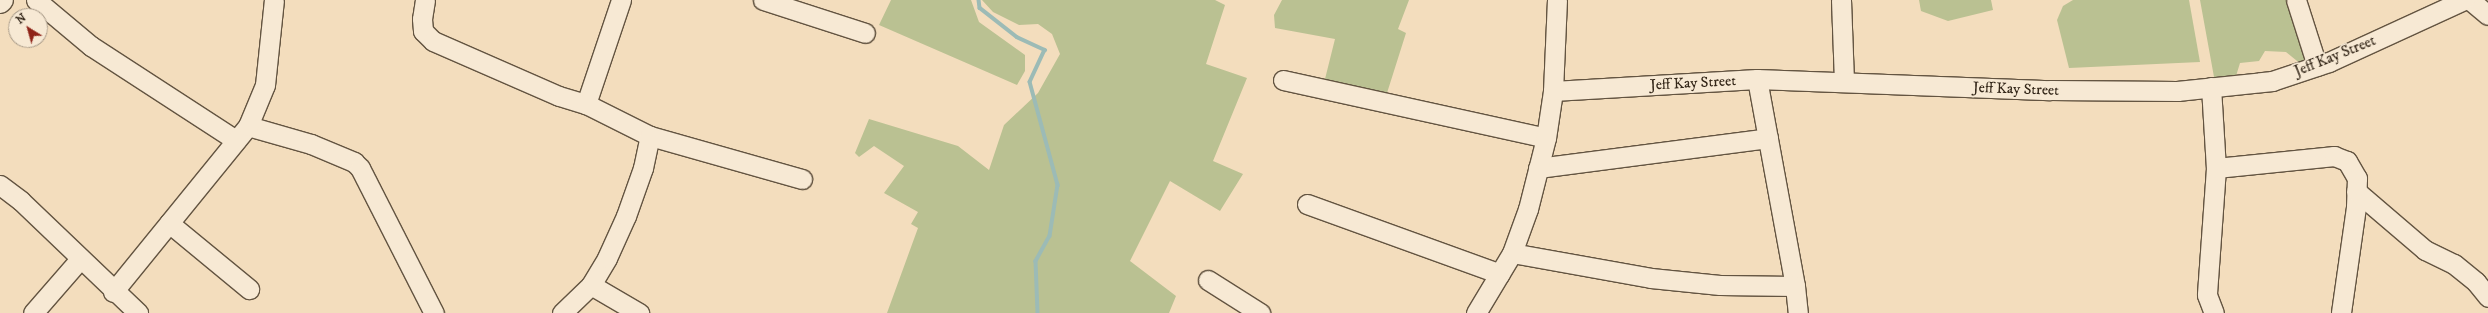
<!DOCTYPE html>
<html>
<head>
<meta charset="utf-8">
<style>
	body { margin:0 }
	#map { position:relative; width:2488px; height:313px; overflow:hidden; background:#f3ddbd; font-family:"IM FELL DW Pica",serif }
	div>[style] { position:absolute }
	.green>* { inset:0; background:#bac192 }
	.stream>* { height:3.5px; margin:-1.75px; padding:0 1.75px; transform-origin:1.75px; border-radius:1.75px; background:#9cbbb6 }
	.roads { filter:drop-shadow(1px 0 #635441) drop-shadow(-1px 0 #635441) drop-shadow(0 1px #635441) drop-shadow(0 -1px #635441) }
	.minor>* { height:19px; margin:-9.5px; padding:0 9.5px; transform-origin:9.5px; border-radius:9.5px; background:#f7e9d4 }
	span { translate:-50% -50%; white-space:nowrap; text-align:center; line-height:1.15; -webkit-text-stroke:3.5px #f7e9d4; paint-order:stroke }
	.street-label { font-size:15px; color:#332618 }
	.north { position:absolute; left:8px; top:8px; width:40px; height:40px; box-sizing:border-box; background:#f7e9d4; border:1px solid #a99b89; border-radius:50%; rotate:323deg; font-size:11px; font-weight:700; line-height:16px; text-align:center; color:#332618 }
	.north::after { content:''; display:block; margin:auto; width:14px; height:18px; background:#8f2418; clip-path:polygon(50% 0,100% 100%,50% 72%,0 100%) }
</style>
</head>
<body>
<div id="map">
	<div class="green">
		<div style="clip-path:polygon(891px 0,971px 0,979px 22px,1025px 55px,1025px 71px,1017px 85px,879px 25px)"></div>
		<div style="clip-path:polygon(982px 0,1215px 0,1225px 5px,1206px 64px,1247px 78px,1213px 161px,1243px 174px,1220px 211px,1170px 181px,1130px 261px,1176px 296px,1169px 313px,887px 313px,918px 228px,911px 224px,918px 212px,884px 193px,904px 166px,874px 146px,859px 157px,855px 153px,869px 119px,958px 146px,989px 170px,1004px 125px,1038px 93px,1060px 54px,1052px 34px,1038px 24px,1019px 25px,993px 12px)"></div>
		<div style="clip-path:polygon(1282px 0,1409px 0,1398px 29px,1406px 33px,1387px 93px,1324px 83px,1335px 39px,1275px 28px,1274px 15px)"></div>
		<div style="clip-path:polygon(1919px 0,1991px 0,1993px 10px,1948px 21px,1921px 11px)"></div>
		<div style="clip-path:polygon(2073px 0,2189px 0,2200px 62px,2069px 68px,2057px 20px,2063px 6px)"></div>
		<div style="clip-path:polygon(2200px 0,2290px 0,2310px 63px,2302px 65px,2286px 52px,2265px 51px,2259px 61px,2240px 63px,2236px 76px,2214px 77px)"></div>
	</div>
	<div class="stream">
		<div style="left:979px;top:0;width:8px;rotate:83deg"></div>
		<div style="left:980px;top:8px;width:47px;rotate:38.1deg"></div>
		<div style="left:1017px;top:37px;width:31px;rotate:25deg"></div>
		<div style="left:1045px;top:50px;width:35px;rotate:115deg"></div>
		<div style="left:1030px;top:82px;width:107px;rotate:74.8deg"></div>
		<div style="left:1058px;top:185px;width:52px;rotate:98.9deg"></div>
		<div style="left:1050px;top:236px;width:29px;rotate:119deg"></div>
		<div style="left:1036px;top:261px;width:52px;rotate:87.8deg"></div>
	</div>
	<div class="roads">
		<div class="minor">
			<div style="left:36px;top:0;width:72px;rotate:39.9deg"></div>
			<div style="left:91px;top:46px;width:173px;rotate:33deg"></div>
			<div style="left:425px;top:0;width:19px;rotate:99deg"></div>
			<div style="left:422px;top:19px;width:12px;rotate:85deg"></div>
			<div style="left:423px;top:31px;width:14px;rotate:45deg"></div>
			<div style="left:433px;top:41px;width:137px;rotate:23.6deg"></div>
			<div style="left:559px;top:96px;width:28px;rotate:17deg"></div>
			<div style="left:621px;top:0;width:110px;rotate:108.6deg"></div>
			<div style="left:586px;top:104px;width:72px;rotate:26.6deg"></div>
			<div style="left:650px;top:136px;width:158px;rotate:15.8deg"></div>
			<div style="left:763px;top:0;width:107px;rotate:17.9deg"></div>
			<div style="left:1841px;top:0;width:81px;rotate:87.9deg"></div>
			<div style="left:2296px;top:0;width:69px;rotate:72.3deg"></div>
			<div style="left:2470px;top:0;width:23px;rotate:40deg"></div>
			<div style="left:0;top:3px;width:4px;rotate:-45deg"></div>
			<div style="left:1757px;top:79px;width:210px;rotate:79.6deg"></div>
			<div style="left:1795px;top:286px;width:27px;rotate:84deg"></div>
			<div style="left:1283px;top:80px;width:269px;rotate:12.4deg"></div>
			<div style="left:2211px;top:87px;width:81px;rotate:86.5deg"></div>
			<div style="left:2216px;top:168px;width:127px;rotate:94.1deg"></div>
			<div style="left:2207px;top:295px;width:19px;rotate:69deg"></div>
			<div style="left:1553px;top:91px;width:204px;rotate:-3.4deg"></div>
			<div style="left:1757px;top:79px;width:293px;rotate:2.2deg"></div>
			<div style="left:2050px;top:90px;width:127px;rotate:0.5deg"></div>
			<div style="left:2177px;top:91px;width:96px;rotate:-6deg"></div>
			<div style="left:2272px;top:81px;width:60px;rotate:-18.4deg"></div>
			<div style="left:2329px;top:62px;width:149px;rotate:-24.7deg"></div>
			<div style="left:248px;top:126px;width:66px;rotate:15.9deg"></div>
			<div style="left:311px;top:144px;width:47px;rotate:22.7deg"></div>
			<div style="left:354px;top:162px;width:8px;rotate:45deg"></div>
			<div style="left:360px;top:168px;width:163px;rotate:63deg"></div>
			<div style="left:1538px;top:168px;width:232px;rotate:-7.4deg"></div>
			<div style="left:2216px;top:168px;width:119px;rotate:-5.8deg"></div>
			<div style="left:2334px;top:156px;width:14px;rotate:21deg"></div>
			<div style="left:2347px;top:161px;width:20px;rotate:60deg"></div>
			<div style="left:2357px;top:178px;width:29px;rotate:92deg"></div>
			<div style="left:2356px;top:207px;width:107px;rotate:98.1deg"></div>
			<div style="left:0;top:185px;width:26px;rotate:37deg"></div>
			<div style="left:21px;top:201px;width:162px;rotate:43.7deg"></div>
			<div style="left:2356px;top:191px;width:91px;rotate:40.5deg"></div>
			<div style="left:2425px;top:250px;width:32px;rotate:26deg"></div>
			<div style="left:2454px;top:264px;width:28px;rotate:39deg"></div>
			<div style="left:2476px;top:282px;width:19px;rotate:51deg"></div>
			<div style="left:1307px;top:204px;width:205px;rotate:19.9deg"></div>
			<div style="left:169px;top:223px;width:104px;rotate:39.5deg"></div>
			<div style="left:1512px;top:253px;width:141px;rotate:10.2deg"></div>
			<div style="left:1651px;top:278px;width:69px;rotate:5.8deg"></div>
			<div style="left:1720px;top:285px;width:75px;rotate:0.8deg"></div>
			<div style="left:1208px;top:280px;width:62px;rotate:32.4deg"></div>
			<div style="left:591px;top:285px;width:56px;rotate:30.3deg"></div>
			<div style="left:113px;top:292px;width:214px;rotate:-50.9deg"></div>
			<div style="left:248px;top:126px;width:44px;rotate:-67.5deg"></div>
			<div style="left:265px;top:85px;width:85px;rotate:-84deg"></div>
			<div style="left:33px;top:313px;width:72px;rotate:-49deg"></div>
			<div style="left:562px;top:313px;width:40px;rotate:-44deg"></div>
			<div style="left:591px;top:285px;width:31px;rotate:-59deg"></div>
			<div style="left:607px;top:258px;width:46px;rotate:-65.7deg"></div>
			<div style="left:626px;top:216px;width:51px;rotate:-70.5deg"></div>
			<div style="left:643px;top:168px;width:33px;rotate:-78deg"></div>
			<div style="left:1476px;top:313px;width:70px;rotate:-59deg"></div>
			<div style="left:1512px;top:253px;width:47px;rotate:-70deg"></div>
			<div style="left:1528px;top:209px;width:73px;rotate:-75.8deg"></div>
			<div style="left:1546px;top:138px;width:48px;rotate:-81.5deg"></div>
			<div style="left:1553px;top:91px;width:91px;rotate:-87.5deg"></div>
		</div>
	</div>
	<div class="street-label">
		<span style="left:2335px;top:56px;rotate:-22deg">Jeff Kay Street</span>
		<span style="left:1693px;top:83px;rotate:-3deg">Jeff Kay Street</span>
		<span style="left:2016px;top:89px;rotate:2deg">Jeff Kay Street</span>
	</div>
	<div class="north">N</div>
</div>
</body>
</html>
